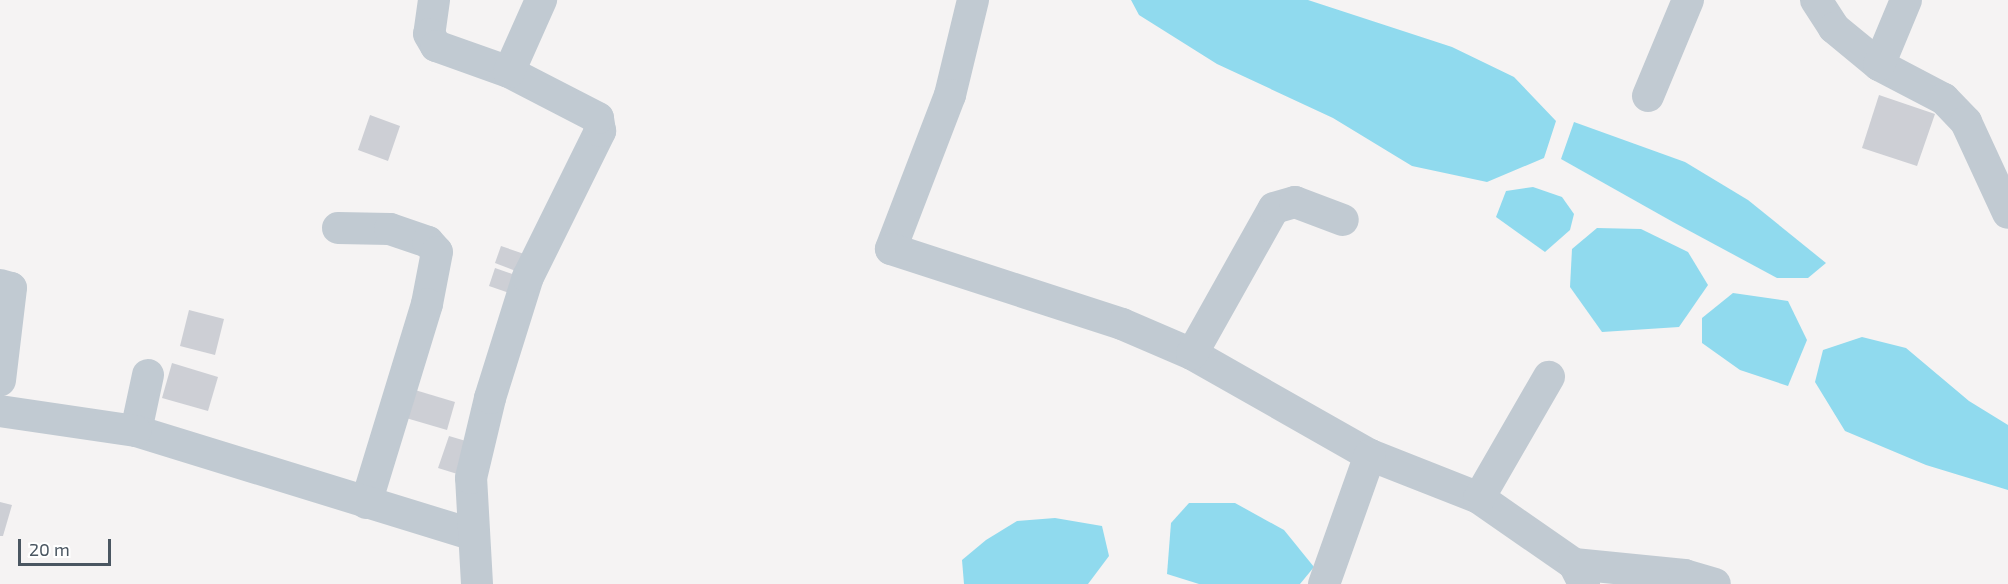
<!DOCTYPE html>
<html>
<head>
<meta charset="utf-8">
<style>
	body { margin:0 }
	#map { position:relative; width:2008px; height:584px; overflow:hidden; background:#f5f3f3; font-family:"Exo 2",sans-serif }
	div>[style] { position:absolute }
	.water>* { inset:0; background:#90daee }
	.building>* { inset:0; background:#cdcfd5 }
	.minor>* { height:32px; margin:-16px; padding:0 16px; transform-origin:16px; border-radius:16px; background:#c1cad2 }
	span { translate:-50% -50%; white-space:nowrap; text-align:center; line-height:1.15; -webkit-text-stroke:4.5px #fff; paint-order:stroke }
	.scale { position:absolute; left:18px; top:539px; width:93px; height:27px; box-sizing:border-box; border:3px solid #4a5661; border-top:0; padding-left:8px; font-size:18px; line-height:21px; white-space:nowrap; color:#4a5661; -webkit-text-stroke:4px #fff; paint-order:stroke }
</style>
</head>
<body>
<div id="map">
	<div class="water">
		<div style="clip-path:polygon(1131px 0,1308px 0,1452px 47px,1514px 77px,1556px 121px,1544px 158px,1487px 182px,1412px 166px,1333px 118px,1217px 64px,1139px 15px)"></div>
		<div style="clip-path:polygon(1574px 122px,1685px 162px,1748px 200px,1826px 263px,1808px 278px,1777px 278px,1673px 222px,1561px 159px)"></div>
		<div style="clip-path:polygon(1533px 187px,1562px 197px,1574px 214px,1570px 230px,1545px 252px,1496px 217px,1506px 191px)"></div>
		<div style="clip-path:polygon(1597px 228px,1641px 229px,1688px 252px,1708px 285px,1679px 327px,1602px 332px,1570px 287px,1572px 249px)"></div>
		<div style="clip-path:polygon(1733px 293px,1788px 301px,1807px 340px,1788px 386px,1740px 370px,1702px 343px,1702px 318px)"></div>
		<div style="clip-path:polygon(1862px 337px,1906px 348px,1969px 401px,2008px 425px,2008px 490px,1926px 465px,1845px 431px,1815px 382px,1823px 350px)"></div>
		<div style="clip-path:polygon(1189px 503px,1235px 503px,1284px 530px,1314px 567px,1300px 584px,1199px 584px,1167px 574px,1171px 523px)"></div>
		<div style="clip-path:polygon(1055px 518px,1102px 526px,1109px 556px,1088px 584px,964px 584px,962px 560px,986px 540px,1017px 521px)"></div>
	</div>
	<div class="building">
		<div style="clip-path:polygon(1879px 95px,1935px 114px,1917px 166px,1862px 148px)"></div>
		<div style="clip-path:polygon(370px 115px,400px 126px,388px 161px,358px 150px)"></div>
		<div style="clip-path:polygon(501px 246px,527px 255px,521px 273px,495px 263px)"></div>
		<div style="clip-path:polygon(495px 268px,521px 277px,515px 295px,489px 286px)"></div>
		<div style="clip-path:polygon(189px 310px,224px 319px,215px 355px,180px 346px)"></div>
		<div style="clip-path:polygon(172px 363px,218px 377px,208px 411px,162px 398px)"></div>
		<div style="clip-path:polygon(415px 390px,455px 402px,447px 430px,406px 418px)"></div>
		<div style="clip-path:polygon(449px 436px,476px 444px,467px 477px,438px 468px)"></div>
		<div style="clip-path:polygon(0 502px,12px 505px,3px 536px,0 536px)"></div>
	</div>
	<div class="minor">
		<div style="left:434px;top:0;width:34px;rotate:98deg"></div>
		<div style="left:429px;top:34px;width:14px;rotate:60deg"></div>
		<div style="left:436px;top:46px;width:77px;rotate:19.6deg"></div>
		<div style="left:973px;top:0;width:98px;rotate:103.6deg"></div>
		<div style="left:950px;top:95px;width:165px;rotate:111deg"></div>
		<div style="left:891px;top:249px;width:243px;rotate:18deg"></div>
		<div style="left:1122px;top:324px;width:76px;rotate:23.2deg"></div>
		<div style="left:1192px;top:354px;width:205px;rotate:29.6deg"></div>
		<div style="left:1370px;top:455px;width:117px;rotate:21.5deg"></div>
		<div style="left:1479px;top:498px;width:116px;rotate:34.8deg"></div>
		<div style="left:1574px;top:564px;width:22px;rotate:63deg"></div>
		<div style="left:1816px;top:0;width:33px;rotate:57deg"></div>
		<div style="left:1834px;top:28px;width:58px;rotate:39.4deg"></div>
		<div style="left:1879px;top:65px;width:73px;rotate:27.6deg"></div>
		<div style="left:1944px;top:99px;width:32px;rotate:46deg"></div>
		<div style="left:1966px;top:122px;width:100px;rotate:65.2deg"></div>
		<div style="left:1879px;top:65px;width:70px;rotate:-67.4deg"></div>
		<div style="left:1648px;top:96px;width:104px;rotate:-67.4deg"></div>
		<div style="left:338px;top:228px;width:52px;rotate:1.1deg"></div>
		<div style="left:390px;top:229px;width:40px;rotate:18.9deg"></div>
		<div style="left:428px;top:242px;width:13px;rotate:48deg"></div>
		<div style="left:437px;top:252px;width:53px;rotate:100.9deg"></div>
		<div style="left:427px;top:304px;width:208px;rotate:107deg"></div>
		<div style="left:0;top:285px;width:11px;rotate:15deg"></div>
		<div style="left:11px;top:288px;width:93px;rotate:96.8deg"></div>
		<div style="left:1192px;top:354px;width:167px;rotate:-60.7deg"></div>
		<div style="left:1274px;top:208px;width:22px;rotate:-16deg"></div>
		<div style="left:1295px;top:202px;width:51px;rotate:20.6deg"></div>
		<div style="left:148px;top:375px;width:57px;rotate:102.1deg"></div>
		<div style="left:136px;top:431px;width:350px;rotate:17.1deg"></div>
		<div style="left:0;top:411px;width:137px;rotate:8.4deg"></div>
		<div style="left:1479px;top:498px;width:140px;rotate:-60deg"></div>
		<div style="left:1574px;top:564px;width:111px;rotate:5.7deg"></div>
		<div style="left:1684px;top:575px;width:32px;rotate:16deg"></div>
		<div style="left:477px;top:584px;width:106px;rotate:-93.2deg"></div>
		<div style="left:471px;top:478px;width:82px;rotate:-76.6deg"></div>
		<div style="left:490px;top:398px;width:127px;rotate:-72.6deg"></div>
		<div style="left:528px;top:277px;width:163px;rotate:-63.7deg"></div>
		<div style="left:600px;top:131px;width:13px;rotate:-99deg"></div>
		<div style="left:598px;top:118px;width:100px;rotate:-152.7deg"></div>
		<div style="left:509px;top:72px;width:79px;rotate:-66deg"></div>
		<div style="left:1324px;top:584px;width:137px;rotate:-70.4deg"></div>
	</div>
	<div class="scale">20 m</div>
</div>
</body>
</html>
